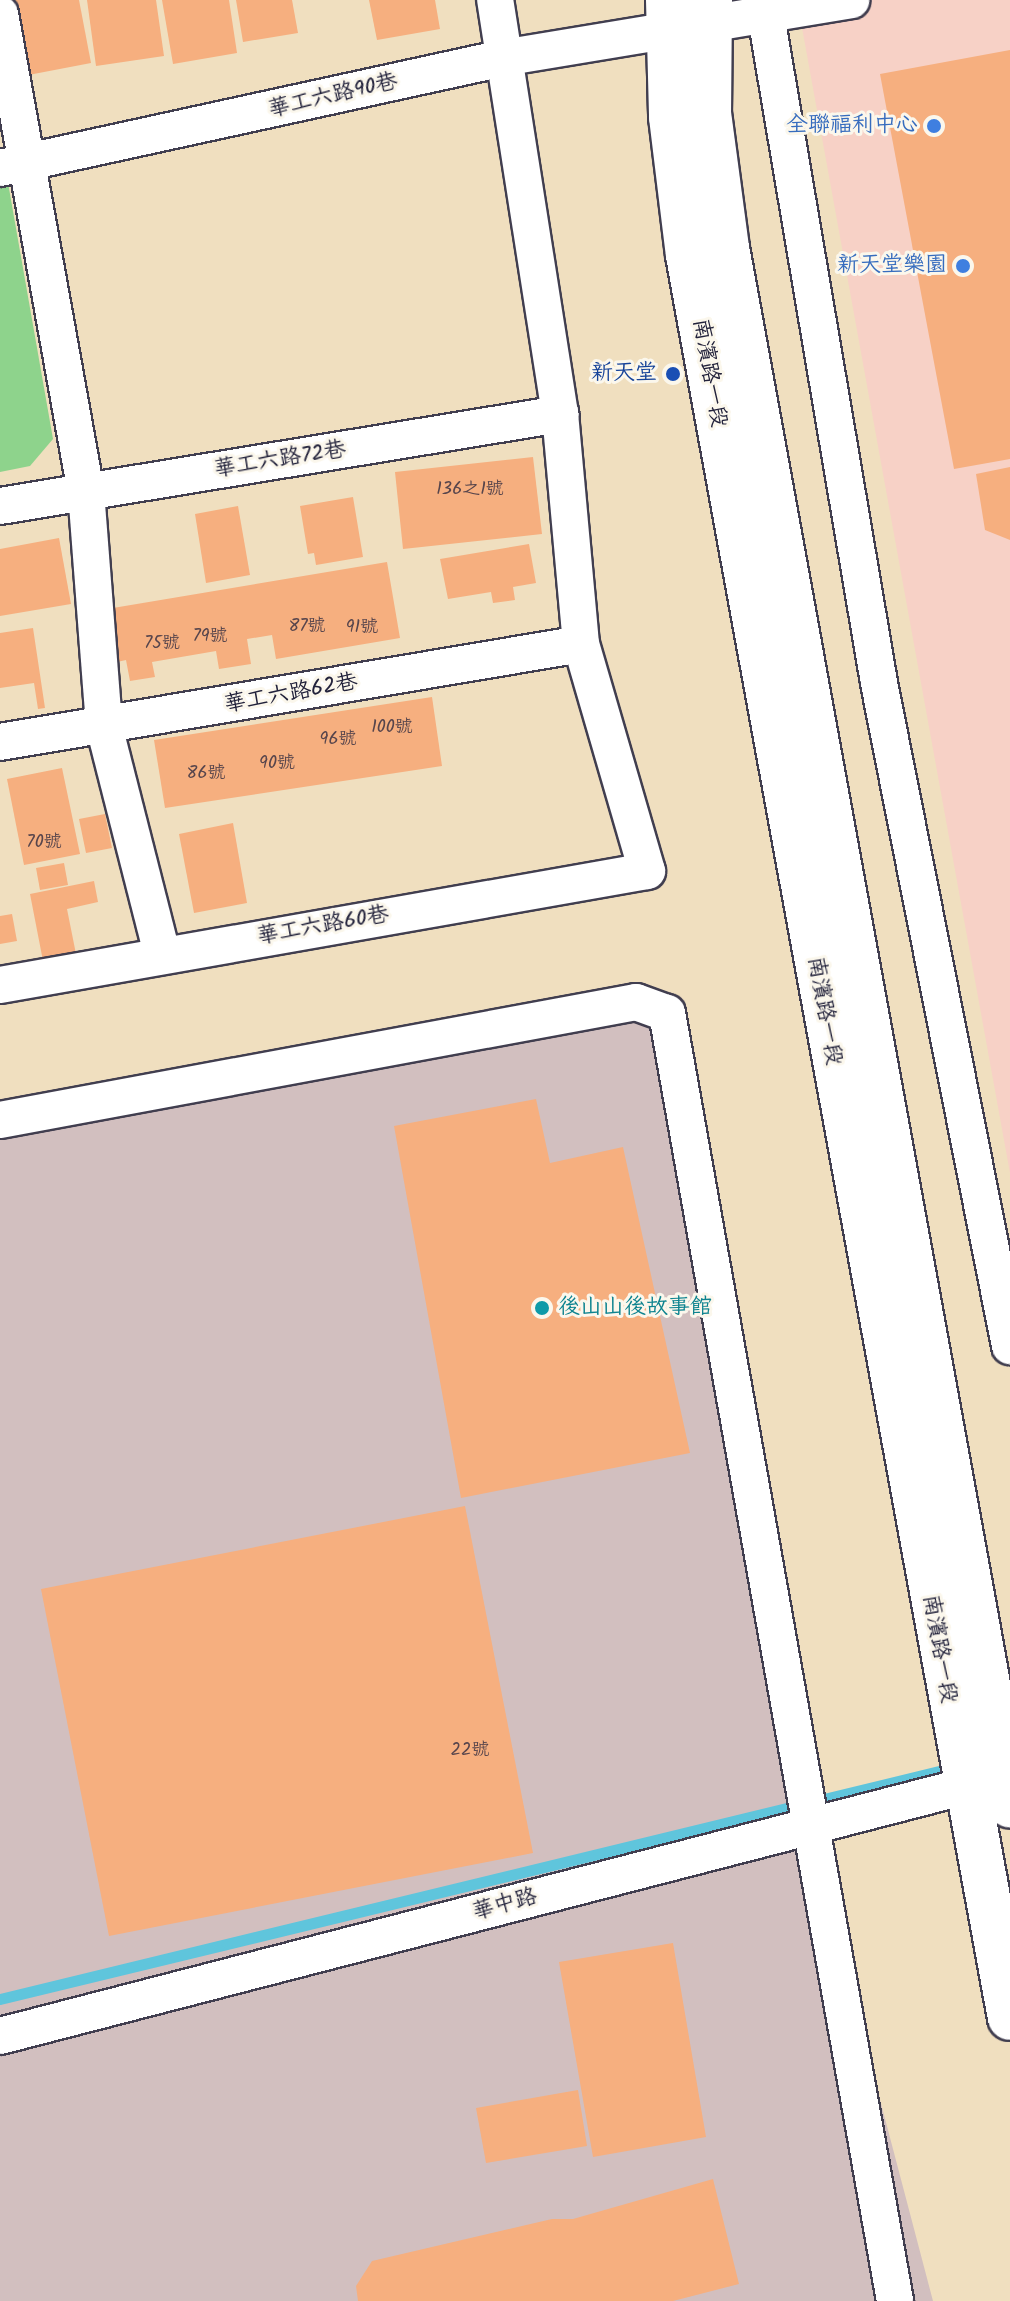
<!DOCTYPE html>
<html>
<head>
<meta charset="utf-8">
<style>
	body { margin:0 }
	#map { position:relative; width:1010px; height:2301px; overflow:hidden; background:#f0dfbf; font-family:Kalam,"LXGW WenKai TC",sans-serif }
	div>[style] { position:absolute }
	.built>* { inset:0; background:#f7d1c6 }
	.industrial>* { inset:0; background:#d2bfbf }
	.green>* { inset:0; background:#8ed38c }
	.stream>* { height:11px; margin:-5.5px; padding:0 5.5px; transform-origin:5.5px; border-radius:5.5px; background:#5fc5dc }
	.building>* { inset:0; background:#f6af7f }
	.roads { filter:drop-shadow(2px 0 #413e4f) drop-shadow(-2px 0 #413e4f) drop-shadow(0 2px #413e4f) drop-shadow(0 -2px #413e4f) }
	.minor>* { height:36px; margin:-18px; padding:0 18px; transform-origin:18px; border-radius:18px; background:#fff }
	.secondary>* { height:44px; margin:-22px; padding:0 22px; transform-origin:22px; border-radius:22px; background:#fff }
	.dots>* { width:22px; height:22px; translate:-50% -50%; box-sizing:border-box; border:4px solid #fbf7ec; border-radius:50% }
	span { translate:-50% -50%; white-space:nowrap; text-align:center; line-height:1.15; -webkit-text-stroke:6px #fbf7ec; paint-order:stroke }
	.number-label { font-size:18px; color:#57454c }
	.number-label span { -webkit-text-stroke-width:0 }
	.street-label { font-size:22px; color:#22223b }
	.shop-label { font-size:22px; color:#366cbe }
	.right { translate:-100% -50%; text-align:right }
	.transit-label { font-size:22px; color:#164399 }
	.culture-label { font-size:22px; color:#0d838f }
	.left { translate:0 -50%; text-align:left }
</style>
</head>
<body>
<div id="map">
	<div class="built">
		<div style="clip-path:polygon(797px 0,1010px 0,1010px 1173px)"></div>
	</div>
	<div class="industrial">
		<div style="clip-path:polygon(667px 1013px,808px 1826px,933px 2301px,0 2301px,0 1120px)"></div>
	</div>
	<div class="green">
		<div style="clip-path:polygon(7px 177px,53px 439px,30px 466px,0 472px,0 178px)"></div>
	</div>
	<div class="stream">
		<div style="left:0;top:1999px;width:984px;rotate:-13.64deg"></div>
	</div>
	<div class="building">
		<div style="clip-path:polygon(3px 0,79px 0,91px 63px,18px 77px)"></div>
		<div style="clip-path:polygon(87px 0,156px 0,164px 56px,96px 66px)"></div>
		<div style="clip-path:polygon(162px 0,229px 0,237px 53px,173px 64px)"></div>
		<div style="clip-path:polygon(236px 0,292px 0,298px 33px,243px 42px)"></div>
		<div style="clip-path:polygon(369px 0,435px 0,440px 29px,377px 40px)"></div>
		<div style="clip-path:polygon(1010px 50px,1010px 459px,954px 469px,880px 74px)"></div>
		<div style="clip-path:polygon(533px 457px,542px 534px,403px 549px,395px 472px)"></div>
		<div style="clip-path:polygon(1010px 467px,1010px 540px,985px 530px,976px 474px)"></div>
		<div style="clip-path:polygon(353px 497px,363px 557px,316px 565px,314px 553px,308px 554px,300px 506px)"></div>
		<div style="clip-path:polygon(238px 506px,250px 575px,206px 583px,195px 514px)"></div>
		<div style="clip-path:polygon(59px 538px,71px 604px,0 616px,0 549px)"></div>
		<div style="clip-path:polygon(529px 544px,536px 583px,513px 587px,515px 600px,493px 603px,491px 592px,448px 599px,440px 559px)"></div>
		<div style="clip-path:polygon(387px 562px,400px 638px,276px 659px,272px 635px,247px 639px,251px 664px,219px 669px,216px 651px,152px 662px,155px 677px,130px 681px,126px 660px,117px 662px,107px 609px)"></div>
		<div style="clip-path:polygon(33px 628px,45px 708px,38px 709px,34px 683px,0 688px,0 633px)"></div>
		<div style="clip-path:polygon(432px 697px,442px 766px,165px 808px,154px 740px)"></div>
		<div style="clip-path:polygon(62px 768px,80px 854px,24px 865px,7px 779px)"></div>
		<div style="clip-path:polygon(105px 814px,112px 848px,86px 853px,79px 819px)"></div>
		<div style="clip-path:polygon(233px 823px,247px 903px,194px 913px,179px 834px)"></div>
		<div style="clip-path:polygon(64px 863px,68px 885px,40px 890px,36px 868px)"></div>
		<div style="clip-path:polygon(94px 881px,98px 902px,67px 909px,76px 954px,43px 961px,30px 894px)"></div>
		<div style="clip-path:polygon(12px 914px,17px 941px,0 944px,0 916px)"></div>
		<div style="clip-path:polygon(536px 1099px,550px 1163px,623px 1147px,690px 1453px,461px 1498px,394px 1126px)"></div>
		<div style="clip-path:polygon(465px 1506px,533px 1853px,109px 1936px,41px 1589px)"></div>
		<div style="clip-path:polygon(673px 1943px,706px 2137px,593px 2157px,559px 1962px)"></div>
		<div style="clip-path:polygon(578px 2090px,587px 2146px,486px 2163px,476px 2108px)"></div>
		<div style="clip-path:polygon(713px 2179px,739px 2284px,673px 2301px,358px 2301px,356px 2286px,372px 2261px,552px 2219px,573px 2219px)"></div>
	</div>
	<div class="roads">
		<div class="minor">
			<div style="left:0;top:14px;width:485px;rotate:79.8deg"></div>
			<div style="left:86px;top:491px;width:236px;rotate:85.6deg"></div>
			<div style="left:104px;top:726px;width:234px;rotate:75.7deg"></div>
			<div style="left:766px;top:16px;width:677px;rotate:80.38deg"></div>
			<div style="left:879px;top:683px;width:676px;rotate:78.82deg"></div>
			<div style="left:0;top:168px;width:520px;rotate:-12.33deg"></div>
			<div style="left:508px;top:57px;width:348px;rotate:-9.4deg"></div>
			<div style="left:0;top:506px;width:568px;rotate:-9.33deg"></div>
			<div style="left:0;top:742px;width:589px;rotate:-9.57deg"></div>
			<div style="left:0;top:985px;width:657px;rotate:-9.99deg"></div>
			<div style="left:647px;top:871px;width:236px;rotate:-106.2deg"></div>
			<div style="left:581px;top:644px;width:231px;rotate:-95.2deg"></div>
			<div style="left:560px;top:414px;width:419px;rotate:-98.9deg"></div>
			<div style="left:0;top:1120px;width:647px;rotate:-10.51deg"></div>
			<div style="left:636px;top:1002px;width:33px;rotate:20deg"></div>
			<div style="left:667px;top:1013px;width:1308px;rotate:79.96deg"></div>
			<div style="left:0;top:2036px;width:1026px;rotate:-14.51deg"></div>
		</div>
		<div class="secondary">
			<div style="left:668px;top:0;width:117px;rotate:88.5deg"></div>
			<div style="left:671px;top:117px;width:139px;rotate:83deg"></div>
			<div style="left:688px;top:255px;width:1792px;rotate:79.65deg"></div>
			<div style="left:710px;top:0;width:113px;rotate:90.5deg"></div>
			<div style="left:709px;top:113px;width:136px;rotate:82.4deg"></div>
			<div style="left:727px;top:248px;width:1583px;rotate:79.7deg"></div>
		</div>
	</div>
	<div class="dots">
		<div style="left:934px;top:126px;background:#3f7fe0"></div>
		<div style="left:963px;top:266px;background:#3f7fe0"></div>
		<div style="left:673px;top:374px;background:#1a4fb4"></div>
		<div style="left:542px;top:1308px;background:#0f9aa8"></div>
	</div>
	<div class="number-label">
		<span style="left:470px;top:490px">136之1號</span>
		<span style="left:307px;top:627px">87號</span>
		<span style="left:362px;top:628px">91號</span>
		<span style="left:210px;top:637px">79號</span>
		<span style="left:162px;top:644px">75號</span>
		<span style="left:392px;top:728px">100號</span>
		<span style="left:338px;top:740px">96號</span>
		<span style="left:277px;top:764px">90號</span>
		<span style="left:206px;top:774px">86號</span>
		<span style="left:44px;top:843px">70號</span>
		<span style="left:470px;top:1751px">22號</span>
	</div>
	<div class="street-label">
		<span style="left:333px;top:96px;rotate:-13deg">華工六路90巷</span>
		<span style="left:709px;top:373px;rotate:80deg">南濱路一段</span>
		<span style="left:280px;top:460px;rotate:-9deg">華工六路72巷</span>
		<span style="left:291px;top:694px;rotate:-10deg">華工六路62巷</span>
		<span style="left:323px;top:926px;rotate:-10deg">華工六路60巷</span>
		<span style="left:824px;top:1011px;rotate:80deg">南濱路一段</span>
		<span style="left:939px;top:1649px;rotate:80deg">南濱路一段</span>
		<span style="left:505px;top:1905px;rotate:-15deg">華中路</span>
	</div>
	<div class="shop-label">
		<span class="right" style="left:918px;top:126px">全聯福利中心</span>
		<span class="right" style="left:947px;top:266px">新天堂樂園</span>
	</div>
	<div class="transit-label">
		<span class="right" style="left:657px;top:374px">新天堂</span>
	</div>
	<div class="culture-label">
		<span class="left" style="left:558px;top:1308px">後山山後故事館</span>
	</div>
</div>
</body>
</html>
